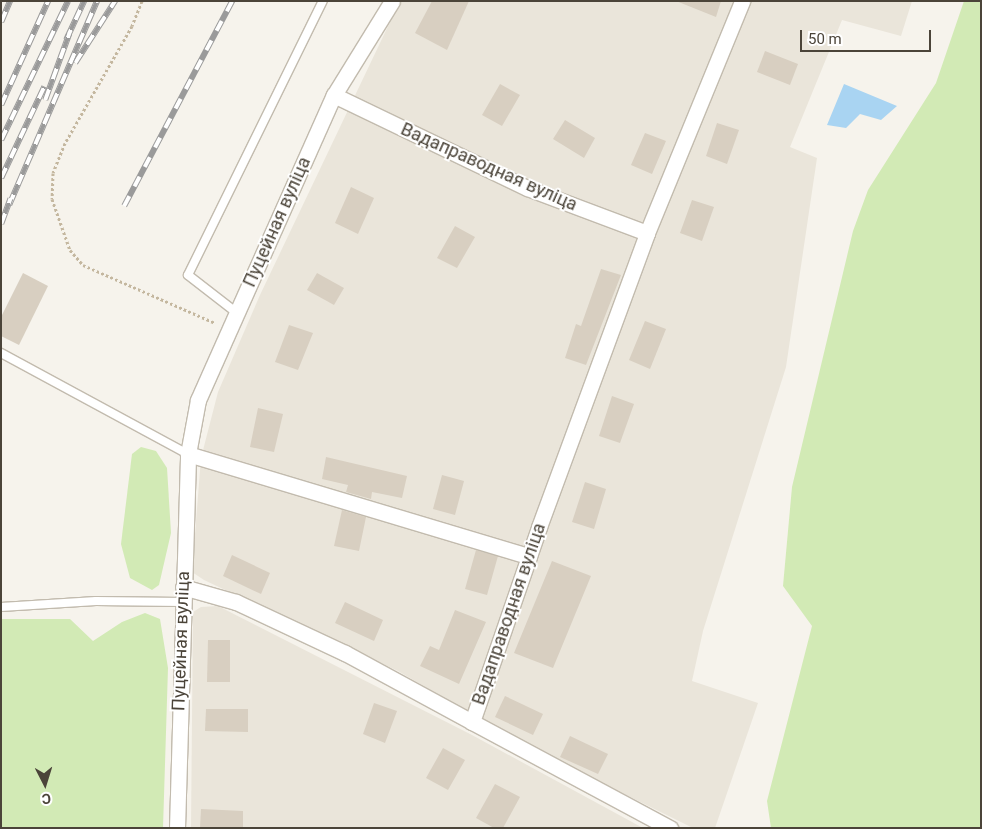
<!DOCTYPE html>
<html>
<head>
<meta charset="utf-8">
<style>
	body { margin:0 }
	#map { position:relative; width:982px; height:829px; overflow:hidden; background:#f6f3ec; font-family:Roboto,sans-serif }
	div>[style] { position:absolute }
	.residential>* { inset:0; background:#eae5da }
	.green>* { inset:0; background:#d2eab5 }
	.water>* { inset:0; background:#a9d4f2 }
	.building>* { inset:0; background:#d8cfc1 }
	.path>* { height:3px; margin-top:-1.5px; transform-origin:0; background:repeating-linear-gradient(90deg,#c4b79f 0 2.5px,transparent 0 5px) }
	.roads { filter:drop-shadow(1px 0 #c2bbae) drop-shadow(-1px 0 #c2bbae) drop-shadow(0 1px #c2bbae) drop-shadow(0 -1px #c2bbae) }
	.service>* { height:8px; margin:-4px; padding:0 4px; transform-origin:4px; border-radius:4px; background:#fff }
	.minor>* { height:15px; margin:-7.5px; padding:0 7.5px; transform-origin:7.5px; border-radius:7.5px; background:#fff }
	.rail>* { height:5.5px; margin-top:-2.75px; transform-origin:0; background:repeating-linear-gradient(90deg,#fff 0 11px,#9a9a9a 0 22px); box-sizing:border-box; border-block:1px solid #9a9a9a }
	span { translate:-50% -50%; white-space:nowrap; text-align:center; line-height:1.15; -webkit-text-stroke:4px #fff; paint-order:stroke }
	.street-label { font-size:18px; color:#4b4439 }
	.frame { position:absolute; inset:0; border:2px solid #4b4439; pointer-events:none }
	.north { position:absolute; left:20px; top:759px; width:50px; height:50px; -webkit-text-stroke:4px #fff; paint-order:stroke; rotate:175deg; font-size:14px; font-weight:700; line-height:20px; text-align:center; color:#4b4439 }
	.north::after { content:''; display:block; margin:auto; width:18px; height:22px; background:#4b4439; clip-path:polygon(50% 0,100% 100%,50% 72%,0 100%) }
	.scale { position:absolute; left:800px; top:30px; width:131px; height:22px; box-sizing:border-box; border:2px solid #4b4439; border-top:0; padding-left:6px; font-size:15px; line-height:18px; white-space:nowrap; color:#4b4439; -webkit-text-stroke:4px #fff; paint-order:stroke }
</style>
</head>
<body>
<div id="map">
	<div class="residential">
		<div style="clip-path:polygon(400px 1px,912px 1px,901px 36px,842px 20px,790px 147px,817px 158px,786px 367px,703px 631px,692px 681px,758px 703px,715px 828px,693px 828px,525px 745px,398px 671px,204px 580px,192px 572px,201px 458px,218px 392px,260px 295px)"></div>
		<div style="clip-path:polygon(218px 606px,472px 735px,643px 828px,191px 828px,193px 612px,201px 607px)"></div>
	</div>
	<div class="green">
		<div style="clip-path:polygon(964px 1px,981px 1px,981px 828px,771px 828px,767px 801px,812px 626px,783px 586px,792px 487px,853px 231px,868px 190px,936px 83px)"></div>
		<div style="clip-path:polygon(141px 447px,156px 451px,167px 468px,171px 533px,159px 585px,152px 590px,130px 578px,121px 544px,132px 454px)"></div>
		<div style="clip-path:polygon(145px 613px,160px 619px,168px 668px,163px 828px,1px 828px,1px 619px,70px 619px,93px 641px,122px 622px)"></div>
	</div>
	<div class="water">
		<div style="clip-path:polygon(844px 84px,897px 106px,881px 120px,860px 114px,846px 128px,827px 125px)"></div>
	</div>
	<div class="building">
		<div style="clip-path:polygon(432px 1px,469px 1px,447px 50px,415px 33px)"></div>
		<div style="clip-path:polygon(676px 1px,721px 1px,716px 17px)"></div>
		<div style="clip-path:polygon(765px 51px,798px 64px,790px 85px,757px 72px)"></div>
		<div style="clip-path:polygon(500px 84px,520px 95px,502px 126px,482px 115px)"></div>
		<div style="clip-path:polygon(565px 120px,595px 138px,584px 158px,553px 139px)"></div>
		<div style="clip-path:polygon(717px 123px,739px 130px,727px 164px,706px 156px)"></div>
		<div style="clip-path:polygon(645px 133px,666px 141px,652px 174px,631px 165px)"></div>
		<div style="clip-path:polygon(351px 187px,374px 198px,358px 234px,335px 223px)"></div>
		<div style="clip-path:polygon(692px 200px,714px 207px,702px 241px,680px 233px)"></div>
		<div style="clip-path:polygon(455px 226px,475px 237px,457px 268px,437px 258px)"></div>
		<div style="clip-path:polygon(601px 269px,621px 275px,586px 365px,565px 358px,576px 324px,581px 326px)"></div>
		<div style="clip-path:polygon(23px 273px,48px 286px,19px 345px,1px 336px,1px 317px)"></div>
		<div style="clip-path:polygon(317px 273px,344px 288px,334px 305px,307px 290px)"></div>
		<div style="clip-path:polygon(645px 321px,666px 329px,650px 369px,629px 360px)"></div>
		<div style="clip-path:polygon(289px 325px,313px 333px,298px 370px,275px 362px)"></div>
		<div style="clip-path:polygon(612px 396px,634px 404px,620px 443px,599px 436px)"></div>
		<div style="clip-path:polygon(258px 408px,283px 414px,274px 452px,250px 447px)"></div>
		<div style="clip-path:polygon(326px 457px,407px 476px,402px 498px,372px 492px,371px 499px,346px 492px,348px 485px,322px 479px)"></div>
		<div style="clip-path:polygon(442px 475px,464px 481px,455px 515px,433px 509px)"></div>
		<div style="clip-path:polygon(585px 482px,606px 489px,594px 529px,572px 522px)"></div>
		<div style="clip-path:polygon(342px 510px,366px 517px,359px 551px,334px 546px)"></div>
		<div style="clip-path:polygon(476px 550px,498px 556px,487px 595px,465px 589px)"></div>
		<div style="clip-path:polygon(232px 555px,270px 573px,261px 594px,223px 576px)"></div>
		<div style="clip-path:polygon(552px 561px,591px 576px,553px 668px,514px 653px)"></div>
		<div style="clip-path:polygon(345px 602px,383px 620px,374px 641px,335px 623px)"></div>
		<div style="clip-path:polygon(455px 610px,486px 622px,459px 684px,420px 666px,430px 646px,439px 650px)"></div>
		<div style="clip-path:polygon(208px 640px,230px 640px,230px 682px,207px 682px)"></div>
		<div style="clip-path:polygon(505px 696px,543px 714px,533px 735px,495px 717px)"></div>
		<div style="clip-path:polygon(374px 703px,397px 711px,385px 743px,363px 734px)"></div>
		<div style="clip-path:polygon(206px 709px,248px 709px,248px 732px,205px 731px)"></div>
		<div style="clip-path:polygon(570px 736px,608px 754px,598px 774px,560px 757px)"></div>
		<div style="clip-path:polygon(443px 748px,465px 760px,448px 790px,426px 778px)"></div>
		<div style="clip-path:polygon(495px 784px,520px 797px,503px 828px,494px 828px,476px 818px)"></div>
		<div style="clip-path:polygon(201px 809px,243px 811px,243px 828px,200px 828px)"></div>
	</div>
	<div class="path">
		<div style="left:142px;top:1px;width:27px;rotate:112deg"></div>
		<div style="left:132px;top:26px;width:135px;rotate:119.8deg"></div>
		<div style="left:65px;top:143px;width:32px;rotate:112deg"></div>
		<div style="left:53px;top:173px;width:26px;rotate:92deg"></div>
		<div style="left:52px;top:199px;width:54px;rotate:70.6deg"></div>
		<div style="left:70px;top:250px;width:20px;rotate:49deg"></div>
		<div style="left:83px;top:265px;width:144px;rotate:23.7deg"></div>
	</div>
	<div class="roads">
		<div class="service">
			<div style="left:237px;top:313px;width:62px;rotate:-142.2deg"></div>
			<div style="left:188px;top:275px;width:305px;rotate:-63.8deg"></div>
			<div style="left:1px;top:353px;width:213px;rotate:28.4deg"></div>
			<div style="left:1px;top:607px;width:95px;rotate:-3.6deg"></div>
			<div style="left:96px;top:601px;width:86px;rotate:0.7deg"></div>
		</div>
		<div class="minor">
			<div style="left:647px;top:233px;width:251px;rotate:-67.7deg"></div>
			<div style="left:188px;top:454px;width:356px;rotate:16.7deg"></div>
			<div style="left:183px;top:587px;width:55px;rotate:15.8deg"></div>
			<div style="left:236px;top:602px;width:120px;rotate:25.1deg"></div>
			<div style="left:345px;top:653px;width:145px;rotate:28.5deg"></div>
			<div style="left:472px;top:722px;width:206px;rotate:-71deg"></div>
			<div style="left:539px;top:527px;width:313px;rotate:-69.8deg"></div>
			<div style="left:647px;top:233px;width:128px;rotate:-159.4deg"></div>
			<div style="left:527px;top:188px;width:214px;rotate:-154.3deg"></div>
			<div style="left:472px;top:722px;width:225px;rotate:28.2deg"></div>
			<div style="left:177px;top:828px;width:374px;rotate:-88.3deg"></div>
			<div style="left:188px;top:454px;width:55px;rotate:-79.5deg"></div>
			<div style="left:198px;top:400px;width:334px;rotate:-66deg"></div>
			<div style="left:334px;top:95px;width:110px;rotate:-58.3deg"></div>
		</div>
	</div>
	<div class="rail">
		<div style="left:1px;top:22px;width:23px;rotate:-67deg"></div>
		<div style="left:66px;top:40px;width:43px;rotate:-65.2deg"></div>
		<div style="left:75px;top:63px;width:74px;rotate:-57.2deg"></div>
		<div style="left:45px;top:100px;width:70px;rotate:-70deg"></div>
		<div style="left:1px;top:105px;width:114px;rotate:-65.7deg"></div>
		<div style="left:1px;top:140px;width:154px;rotate:-64.3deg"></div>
		<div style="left:1px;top:178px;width:101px;rotate:-64.7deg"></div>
		<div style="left:9px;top:205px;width:222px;rotate:-66.7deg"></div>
		<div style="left:124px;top:206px;width:232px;rotate:-62.2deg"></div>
		<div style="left:1px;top:224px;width:27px;rotate:-70deg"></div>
	</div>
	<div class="street-label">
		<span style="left:489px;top:167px;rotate:24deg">Вадаправодная вуліца</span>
		<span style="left:277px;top:222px;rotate:-66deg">Пуцейная вуліца</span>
		<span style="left:509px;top:614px;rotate:-71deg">Вадаправодная вуліца</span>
		<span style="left:181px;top:641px;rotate:-88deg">Пуцейная вуліца</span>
	</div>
	<div class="frame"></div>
	<div class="north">С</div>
	<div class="scale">50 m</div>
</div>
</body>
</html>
